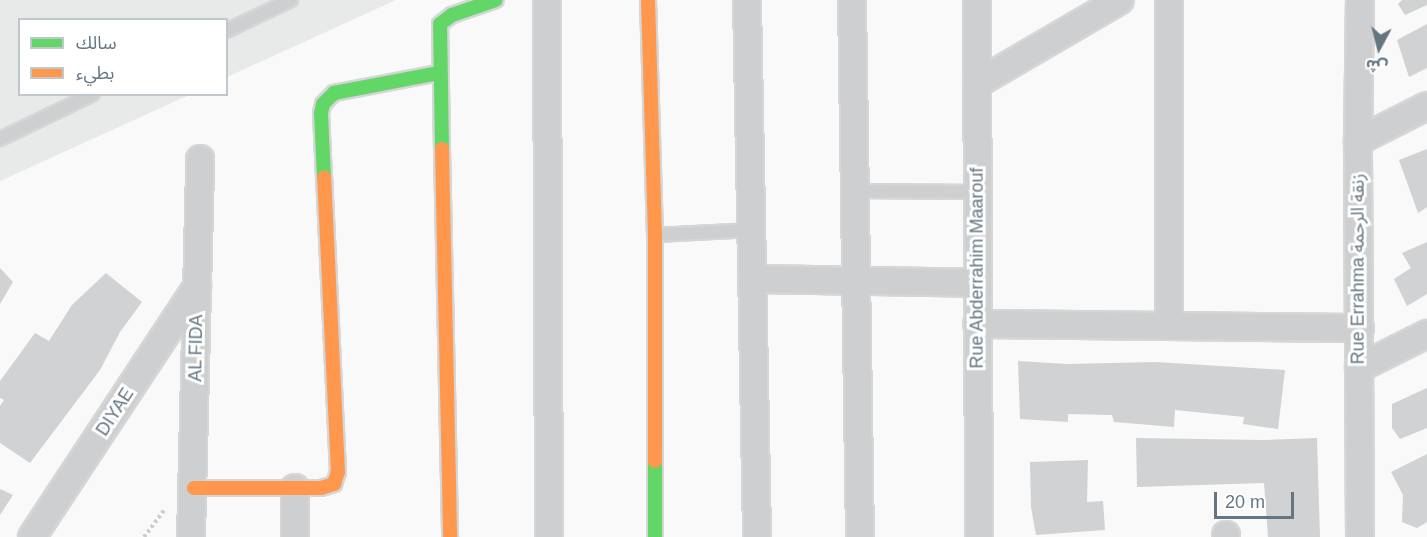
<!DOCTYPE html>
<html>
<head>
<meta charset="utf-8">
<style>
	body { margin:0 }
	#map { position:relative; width:1427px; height:537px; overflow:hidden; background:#f9f9f9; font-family:Arial,"Noto Sans Arabic",sans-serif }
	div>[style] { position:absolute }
	.built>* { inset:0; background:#e8e9e9 }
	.building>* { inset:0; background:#d0d2d3 }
	.path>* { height:4px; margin-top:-2px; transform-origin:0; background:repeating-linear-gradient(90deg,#cbcccd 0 3px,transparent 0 6px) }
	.roads { filter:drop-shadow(2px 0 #d5d6d7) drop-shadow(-2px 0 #d5d6d7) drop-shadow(0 2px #d5d6d7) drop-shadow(0 -2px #d5d6d7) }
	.lane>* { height:12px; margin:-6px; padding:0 6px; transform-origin:6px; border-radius:6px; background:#cecfd0 }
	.street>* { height:26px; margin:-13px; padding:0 13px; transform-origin:13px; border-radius:13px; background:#cecfd0 }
	.fast>* { height:14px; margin:-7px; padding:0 7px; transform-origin:7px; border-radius:7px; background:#63d668 }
	.slow>* { height:14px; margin:-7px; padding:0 7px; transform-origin:7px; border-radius:7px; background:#ff974d }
	span { translate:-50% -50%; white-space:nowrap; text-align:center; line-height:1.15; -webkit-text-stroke:6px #fff; paint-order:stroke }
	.street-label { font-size:18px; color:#657683 }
	.legend { position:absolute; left:18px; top:18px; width:210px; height:78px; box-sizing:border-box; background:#fff; border:2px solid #c1c8cd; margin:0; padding:8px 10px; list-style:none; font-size:18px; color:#657683 }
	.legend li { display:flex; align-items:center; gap:12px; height:30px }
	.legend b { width:30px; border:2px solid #c1c8cd }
	.north { position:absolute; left:1349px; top:18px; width:60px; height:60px; -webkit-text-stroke:4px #fff; paint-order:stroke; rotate:187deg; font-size:16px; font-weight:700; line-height:24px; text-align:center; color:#657683 }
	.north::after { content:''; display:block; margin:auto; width:21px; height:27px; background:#657683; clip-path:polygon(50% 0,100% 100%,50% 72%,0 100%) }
	.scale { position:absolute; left:1214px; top:492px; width:80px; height:27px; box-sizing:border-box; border:3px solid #657683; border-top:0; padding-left:8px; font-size:18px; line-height:21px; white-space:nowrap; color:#657683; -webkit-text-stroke:4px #fff; paint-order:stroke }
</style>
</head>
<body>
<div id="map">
	<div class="built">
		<div style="clip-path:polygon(0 0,396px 0,227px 77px,226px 20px,20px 20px,20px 94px,189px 95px,0 181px)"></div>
	</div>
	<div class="building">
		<div style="clip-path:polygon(1402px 0,1427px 0,1427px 5px,1405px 15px,1398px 4px)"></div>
		<div style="clip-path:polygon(1427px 24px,1427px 68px,1409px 77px,1397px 40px)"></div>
		<div style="clip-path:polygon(1427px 149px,1427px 207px,1418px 213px,1399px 160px)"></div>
		<div style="clip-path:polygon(1427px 242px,1427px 294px,1407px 306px,1394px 279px,1411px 268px,1402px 253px)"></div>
		<div style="clip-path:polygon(0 268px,13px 282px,0 304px)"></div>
		<div style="clip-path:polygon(106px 273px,142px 302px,120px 332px,100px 370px,30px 463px,0 443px,0 406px,4px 400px,0 398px,0 381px,35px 333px,49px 341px,72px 305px)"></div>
		<div style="clip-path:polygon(1018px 361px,1067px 364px,1156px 362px,1285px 370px,1278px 429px,1243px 424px,1244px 417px,1175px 410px,1174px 427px,1114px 422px,1112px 415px,1068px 414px,1068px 422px,1020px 419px)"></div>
		<div style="clip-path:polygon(1427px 388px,1427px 428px,1400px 439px,1392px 428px,1392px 404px)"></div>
		<div style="clip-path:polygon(1136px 438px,1263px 440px,1317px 438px,1320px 537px,1268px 537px,1264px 483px,1137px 487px)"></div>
		<div style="clip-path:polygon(1427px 454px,1427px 522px,1417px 528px,1402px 522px,1403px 495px,1391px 472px)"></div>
		<div style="clip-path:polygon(1088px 460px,1087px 502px,1103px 501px,1105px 530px,1036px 535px,1031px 507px,1030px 462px)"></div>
		<div style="clip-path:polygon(0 489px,13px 495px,0 515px)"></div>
	</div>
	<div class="path">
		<div style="left:144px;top:537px;width:36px;rotate:-53deg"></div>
	</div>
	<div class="roads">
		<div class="lane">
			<div style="left:226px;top:31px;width:72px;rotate:-25.5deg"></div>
			<div style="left:0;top:139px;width:103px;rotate:-25.8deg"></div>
			<div style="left:857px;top:191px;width:121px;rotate:0.5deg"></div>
			<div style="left:657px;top:235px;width:95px;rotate:-3deg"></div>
		</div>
		<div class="street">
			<div style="left:547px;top:0;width:537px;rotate:89.79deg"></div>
			<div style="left:747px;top:0;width:537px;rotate:88.93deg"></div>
			<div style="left:852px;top:0;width:537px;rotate:89.15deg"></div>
			<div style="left:977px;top:0;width:537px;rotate:89.79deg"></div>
			<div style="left:978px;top:83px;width:164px;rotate:-30.3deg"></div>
			<div style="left:1358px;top:141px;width:77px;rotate:-26.9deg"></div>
			<div style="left:753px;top:279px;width:223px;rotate:1deg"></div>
			<div style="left:977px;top:324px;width:383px;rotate:0.6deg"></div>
			<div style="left:1169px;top:324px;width:324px;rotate:-90deg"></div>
			<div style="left:1359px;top:368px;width:76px;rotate:-26.6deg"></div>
			<div style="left:1226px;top:535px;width:2px;rotate:90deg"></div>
			<div style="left:32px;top:537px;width:300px;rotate:-56.6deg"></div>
			<div style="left:191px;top:537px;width:378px;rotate:-88.6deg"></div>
			<div style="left:295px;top:537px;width:49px;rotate:-90deg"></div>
			<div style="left:1360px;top:537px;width:396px;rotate:-90.3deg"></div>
			<div style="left:1358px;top:141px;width:141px;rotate:-89.2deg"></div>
		</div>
		<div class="fast">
			<div style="left:442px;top:149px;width:125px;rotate:-90.9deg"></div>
			<div style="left:440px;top:24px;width:15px;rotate:-37deg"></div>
			<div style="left:452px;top:15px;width:46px;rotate:-18.8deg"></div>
			<div style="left:324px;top:177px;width:64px;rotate:-92.7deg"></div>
			<div style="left:321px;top:113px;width:9px;rotate:-77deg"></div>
			<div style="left:323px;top:104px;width:16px;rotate:-45deg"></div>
			<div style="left:334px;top:93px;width:107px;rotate:-10.8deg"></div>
			<div style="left:655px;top:461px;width:76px;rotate:90deg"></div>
		</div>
		<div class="slow">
			<div style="left:648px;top:0;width:235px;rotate:88.3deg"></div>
			<div style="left:655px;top:235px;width:226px;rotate:90deg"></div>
			<div style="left:442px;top:149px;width:388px;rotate:88.8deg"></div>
			<div style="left:194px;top:488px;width:127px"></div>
			<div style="left:321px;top:488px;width:14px;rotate:-17deg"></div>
			<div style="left:334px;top:484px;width:13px;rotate:-72deg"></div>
			<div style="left:338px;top:472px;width:295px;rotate:-92.7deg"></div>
		</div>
	</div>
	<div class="street-label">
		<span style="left:977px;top:268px;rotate:-90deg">Rue Abderrahim Maarouf</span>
		<span style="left:1358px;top:269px;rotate:-90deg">Rue Errahma زنقة الرحمة</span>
		<span style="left:196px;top:348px;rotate:-89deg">AL FIDA</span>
		<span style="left:115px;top:412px;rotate:-57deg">DIYAE</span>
	</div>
	<ul class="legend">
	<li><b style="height:8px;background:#63d668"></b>سالك</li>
	<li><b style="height:8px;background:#ff974d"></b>بطيء</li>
	</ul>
	<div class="north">ش</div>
	<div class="scale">20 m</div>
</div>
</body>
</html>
